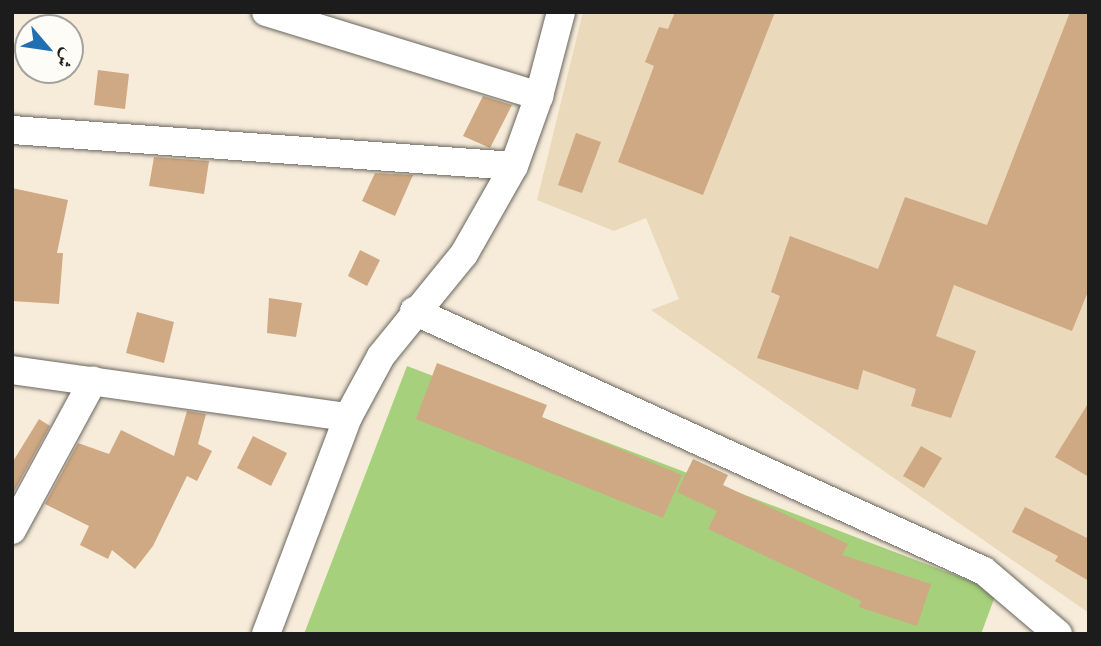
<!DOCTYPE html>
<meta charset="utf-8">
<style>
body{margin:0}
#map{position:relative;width:1101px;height:646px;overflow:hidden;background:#f7ecda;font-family:"Libre Bodoni",Amiri,serif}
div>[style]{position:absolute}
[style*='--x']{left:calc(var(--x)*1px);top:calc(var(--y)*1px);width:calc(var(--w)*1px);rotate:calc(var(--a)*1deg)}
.built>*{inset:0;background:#ead9ba}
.green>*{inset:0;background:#a6d07c}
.building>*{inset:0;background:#cfa983}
.roads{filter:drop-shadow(0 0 2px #69655e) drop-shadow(0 0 2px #69655e)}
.minor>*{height:28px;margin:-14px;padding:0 14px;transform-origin:14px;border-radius:14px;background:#fff}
span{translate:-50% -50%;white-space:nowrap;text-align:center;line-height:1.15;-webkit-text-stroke:5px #fdfcf7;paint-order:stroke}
.frame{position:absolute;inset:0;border:14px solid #1c1c1c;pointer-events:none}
.north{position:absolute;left:14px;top:14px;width:70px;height:70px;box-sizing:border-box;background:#fdfcf7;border:2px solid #a3a29f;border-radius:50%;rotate:119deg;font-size:19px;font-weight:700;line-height:28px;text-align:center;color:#1c1c1c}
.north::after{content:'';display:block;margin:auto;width:24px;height:32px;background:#1f6fb2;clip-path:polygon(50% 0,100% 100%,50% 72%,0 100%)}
</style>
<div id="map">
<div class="built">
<div style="clip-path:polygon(583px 12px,1089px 12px,1089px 613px,651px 310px,679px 299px,646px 218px,614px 231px,537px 200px)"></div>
</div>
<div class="green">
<div style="clip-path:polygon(407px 366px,997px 591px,981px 634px,304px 634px)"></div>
</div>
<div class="building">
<div style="clip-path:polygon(675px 12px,775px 12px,703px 195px,618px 162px,654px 66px,645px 62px,659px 27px,668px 29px)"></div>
<div style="clip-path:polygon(1070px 12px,1089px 12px,1089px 289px,1072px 331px,954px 285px,936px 336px,976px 351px,951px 418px,911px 406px,916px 389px,863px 370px,858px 390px,757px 358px,780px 296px,771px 292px,790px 236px,878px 269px,905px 197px,987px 225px)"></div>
<div style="clip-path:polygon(98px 70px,129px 74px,125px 109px,94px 105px)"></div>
<div style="clip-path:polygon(483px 96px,512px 105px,490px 148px,463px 136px)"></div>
<div style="clip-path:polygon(576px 133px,601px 142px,582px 193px,558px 185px)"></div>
<div style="clip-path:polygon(154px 157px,209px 161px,204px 194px,149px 186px)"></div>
<div style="clip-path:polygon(375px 173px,413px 175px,395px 216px,362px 201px)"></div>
<div style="clip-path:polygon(12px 188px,68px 200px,57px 253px,63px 253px,59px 304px,12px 301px)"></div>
<div style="clip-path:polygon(360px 250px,380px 260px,367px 286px,348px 276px)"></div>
<div style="clip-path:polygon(269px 298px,302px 303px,296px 337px,267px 333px)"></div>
<div style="clip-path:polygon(137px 312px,174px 322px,164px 363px,126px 353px)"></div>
<div style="clip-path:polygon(437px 363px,547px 405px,542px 417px,682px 475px,663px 518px,416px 419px)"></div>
<div style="clip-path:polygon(1089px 402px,1089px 477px,1055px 457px)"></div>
<div style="clip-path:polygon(187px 411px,206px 414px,198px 444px,212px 451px,197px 481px,187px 476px,153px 546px,135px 569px,112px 550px,108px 559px,80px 545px,89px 526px,45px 504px,78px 443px,109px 454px,121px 430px,174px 456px)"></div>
<div style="clip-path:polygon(39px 419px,50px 426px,12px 495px,12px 463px)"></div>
<div style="clip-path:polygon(253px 436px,287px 453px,271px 486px,237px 468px)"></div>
<div style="clip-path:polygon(921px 446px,942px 458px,924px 488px,903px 476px)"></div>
<div style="clip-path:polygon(693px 459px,728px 475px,723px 485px,848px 544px,842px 555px,931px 584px,917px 626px,859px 607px,861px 601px,708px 529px,717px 511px,677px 492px)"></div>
<div style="clip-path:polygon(1025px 507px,1089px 539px,1089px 581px,1055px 561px,1058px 556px,1012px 532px)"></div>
</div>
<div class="roads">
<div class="minor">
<div style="--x:266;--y:12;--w:286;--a:17.1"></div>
<div style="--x:12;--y:130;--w:503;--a:4.1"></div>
<div style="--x:414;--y:311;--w:626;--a:24.52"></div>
<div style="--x:984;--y:571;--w:97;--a:40.4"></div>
<div style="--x:12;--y:370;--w:339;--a:8"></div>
<div style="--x:12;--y:530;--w:170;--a:-61.5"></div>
<div style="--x:266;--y:634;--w:232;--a:-69.3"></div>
<div style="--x:348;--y:417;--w:69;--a:-61.6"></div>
<div style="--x:381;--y:356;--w:132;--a:-50.9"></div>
<div style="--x:464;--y:254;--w:101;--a:-60.4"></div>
<div style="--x:514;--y:166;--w:74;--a:-70.3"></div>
<div style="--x:539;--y:96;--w:87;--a:-75.3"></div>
</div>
</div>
<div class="frame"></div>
<div class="north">ش</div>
</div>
